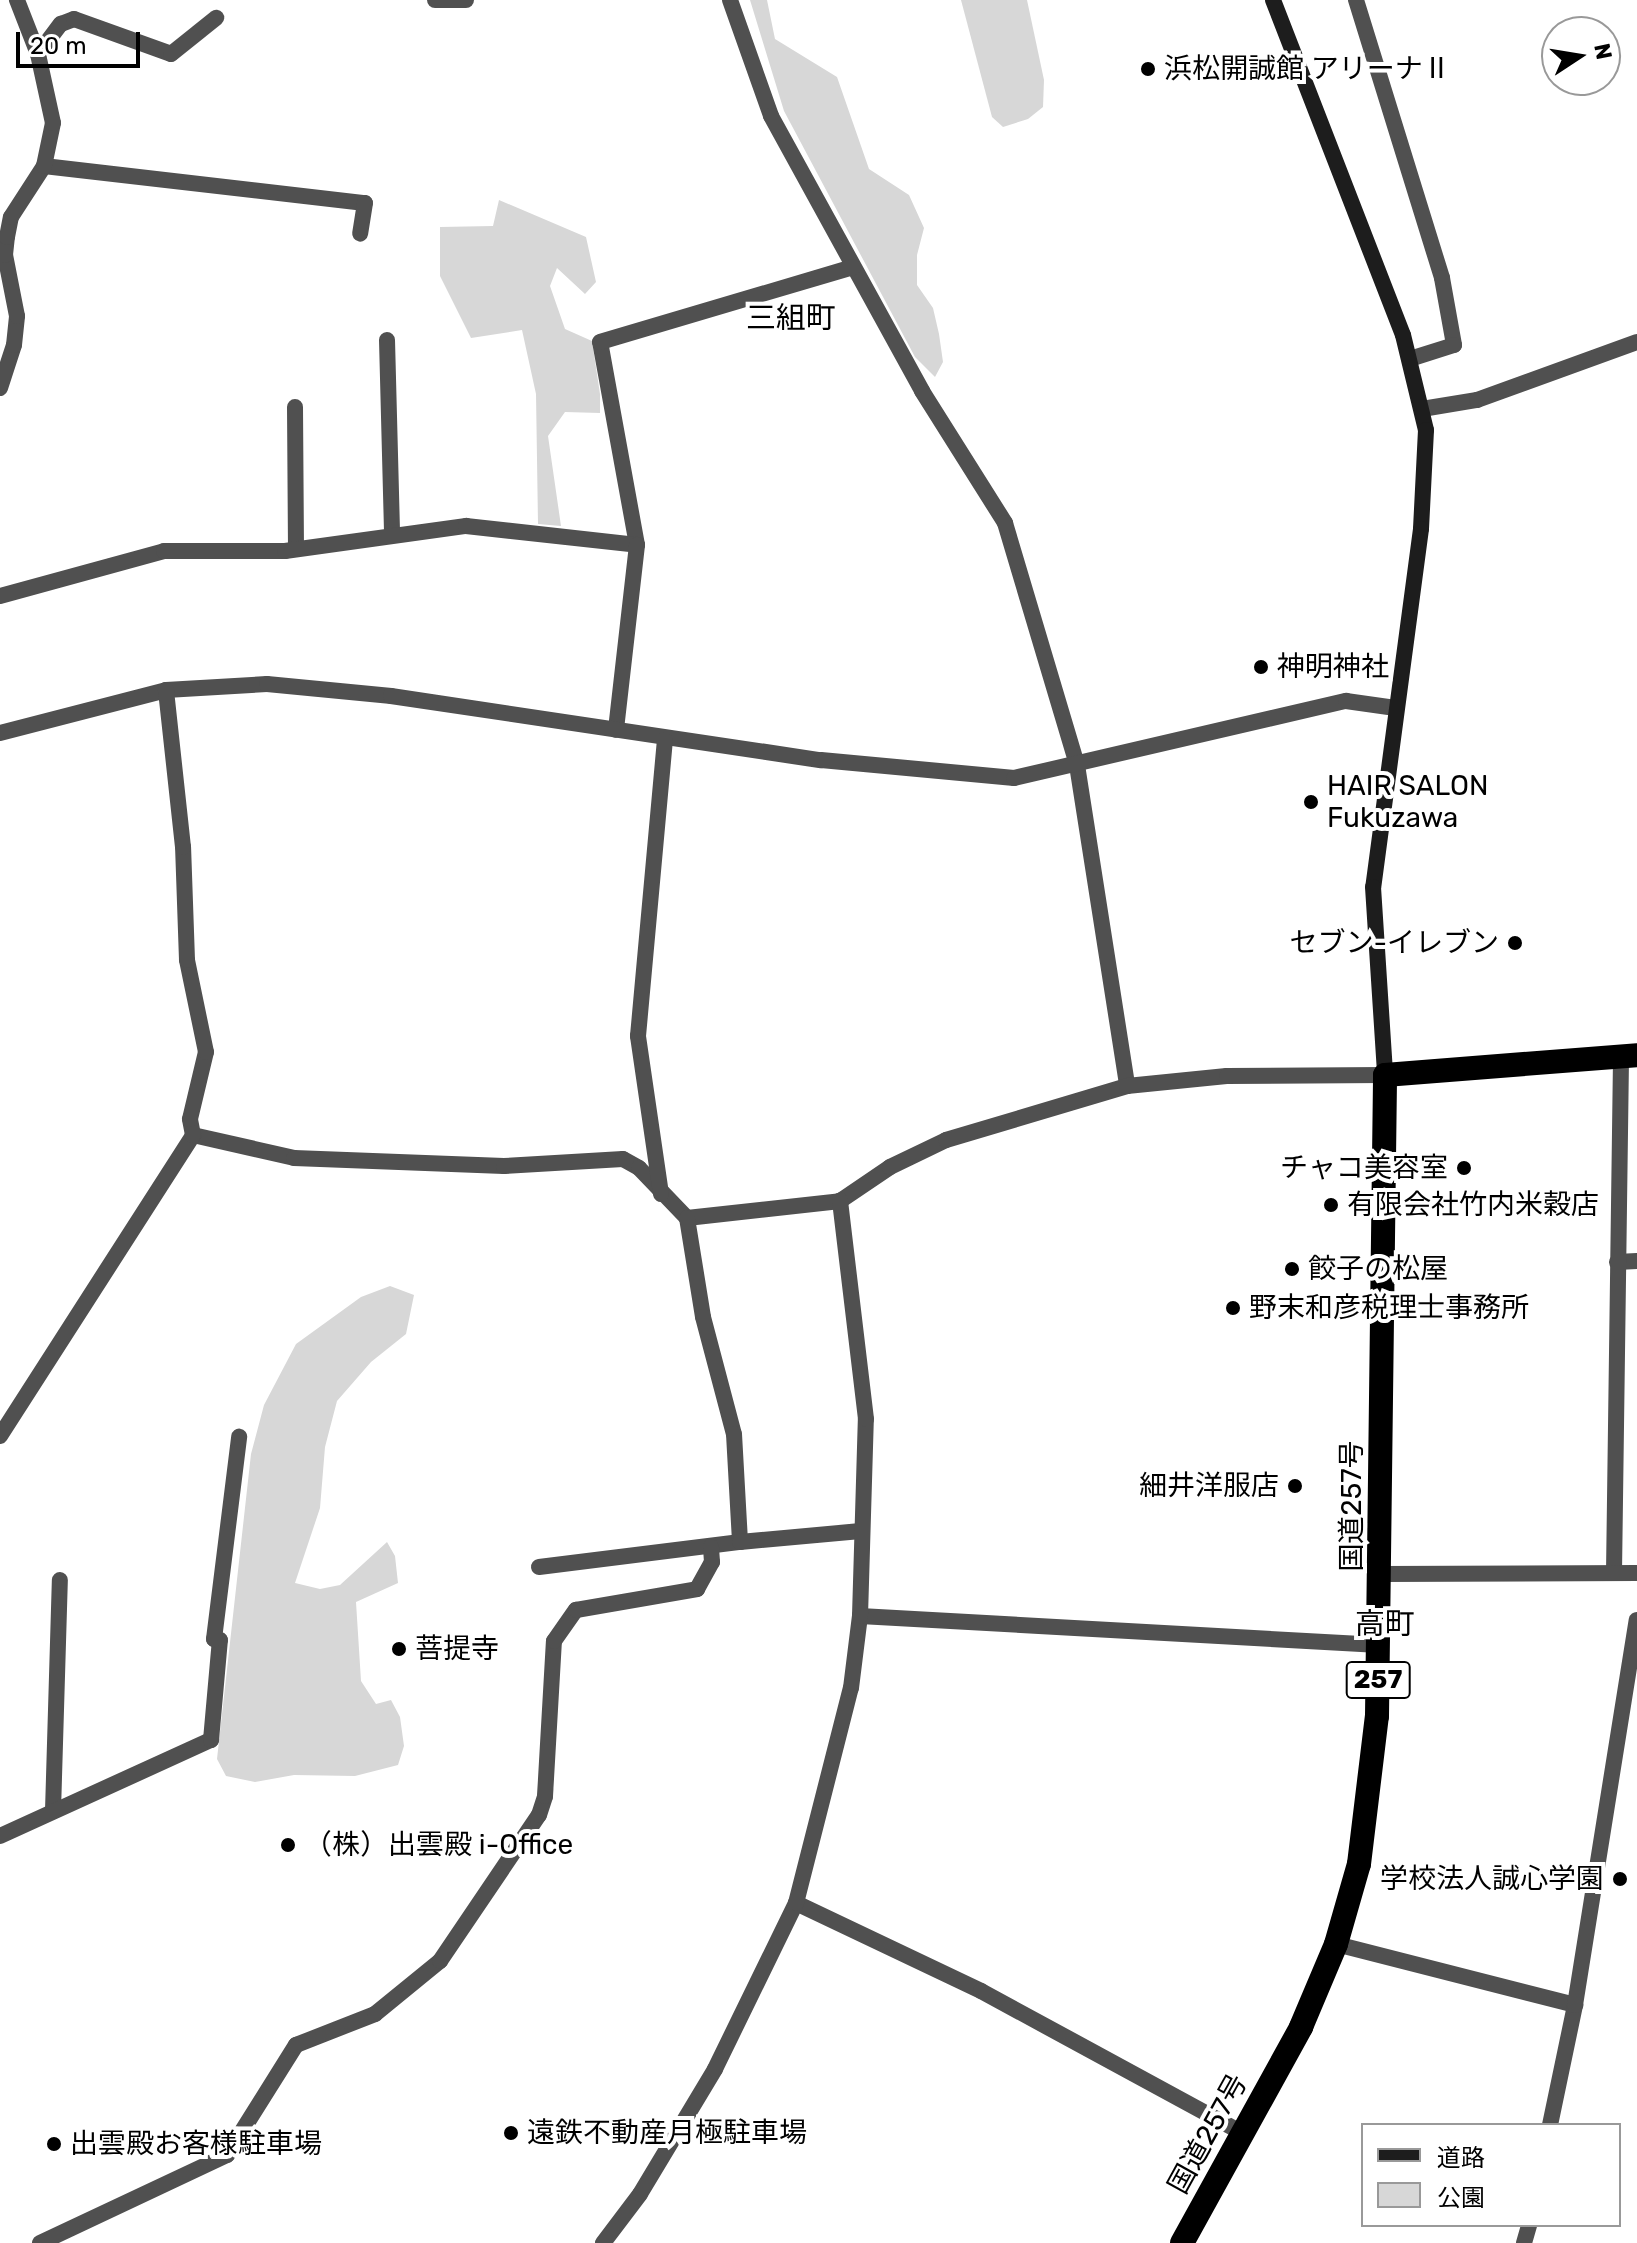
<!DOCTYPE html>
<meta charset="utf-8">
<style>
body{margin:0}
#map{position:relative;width:1637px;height:2243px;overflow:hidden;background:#fff;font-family:Rubik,"Noto Sans JP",sans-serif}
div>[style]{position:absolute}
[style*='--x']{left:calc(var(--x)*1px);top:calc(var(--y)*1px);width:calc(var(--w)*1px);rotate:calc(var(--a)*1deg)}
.green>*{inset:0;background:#d7d7d7}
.lane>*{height:16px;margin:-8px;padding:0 8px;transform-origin:8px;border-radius:8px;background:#505050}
.street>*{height:16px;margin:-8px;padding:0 8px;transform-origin:8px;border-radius:8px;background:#505050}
.secondary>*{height:16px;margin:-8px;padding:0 8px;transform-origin:8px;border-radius:8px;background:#1d1d1d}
.highway>*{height:24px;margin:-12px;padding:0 12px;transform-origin:12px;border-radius:12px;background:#000}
.dots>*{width:22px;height:22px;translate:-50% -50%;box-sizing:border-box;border:4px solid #fff;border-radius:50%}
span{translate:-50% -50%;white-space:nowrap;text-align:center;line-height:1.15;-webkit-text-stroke:8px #fff;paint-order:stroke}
.shield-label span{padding:2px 6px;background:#fff;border:2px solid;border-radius:6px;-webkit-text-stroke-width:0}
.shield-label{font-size:26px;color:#000;font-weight:700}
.poi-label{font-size:28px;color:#000}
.left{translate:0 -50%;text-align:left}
.right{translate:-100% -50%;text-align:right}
.street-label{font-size:28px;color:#000}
.neighbourhood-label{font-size:30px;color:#000}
.legend{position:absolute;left:1361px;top:2123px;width:260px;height:104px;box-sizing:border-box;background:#fff;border:2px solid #999;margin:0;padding:10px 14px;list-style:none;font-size:24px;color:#000}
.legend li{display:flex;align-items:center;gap:16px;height:40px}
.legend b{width:40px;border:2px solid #999}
.north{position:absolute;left:1541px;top:16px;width:80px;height:80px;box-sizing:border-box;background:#fff;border:2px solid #999;border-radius:50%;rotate:78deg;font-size:22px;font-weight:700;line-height:32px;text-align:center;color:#000}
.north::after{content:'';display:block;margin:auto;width:28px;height:36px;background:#000;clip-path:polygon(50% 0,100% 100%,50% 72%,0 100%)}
.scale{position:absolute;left:16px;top:32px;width:124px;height:36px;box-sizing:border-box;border:4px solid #000;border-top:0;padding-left:10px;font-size:24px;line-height:28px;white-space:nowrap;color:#000;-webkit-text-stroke:6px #fff;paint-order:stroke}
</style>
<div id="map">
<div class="green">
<div style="clip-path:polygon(750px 0,767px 0,775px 39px,837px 77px,869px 169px,909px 195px,924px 228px,917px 255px,917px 285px,933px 308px,939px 334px,943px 362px,935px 377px,915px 357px,784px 111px)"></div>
<div style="clip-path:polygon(961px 0,1027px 0,1044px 80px,1043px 107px,1028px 119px,1003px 127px,992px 117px)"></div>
<div style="clip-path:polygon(499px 200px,586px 237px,596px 282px,585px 294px,557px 268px,550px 286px,565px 329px,592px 341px,600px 394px,600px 413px,565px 412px,548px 436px,561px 526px,538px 524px,536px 394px,522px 330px,471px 338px,440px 276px,440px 227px,493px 226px)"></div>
<div style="clip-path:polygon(390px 1286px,414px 1295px,406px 1334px,371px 1362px,337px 1401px,325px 1447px,320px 1508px,295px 1583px,320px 1589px,340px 1585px,387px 1542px,395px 1556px,398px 1583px,356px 1602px,361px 1681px,376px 1704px,391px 1700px,400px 1717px,404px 1746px,398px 1765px,355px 1776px,294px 1775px,255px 1782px,226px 1776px,217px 1759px,251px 1454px,264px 1405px,296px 1344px,361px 1297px)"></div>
</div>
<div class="lane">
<div style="--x:1356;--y:0;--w:291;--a:72.8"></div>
<div style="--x:1442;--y:278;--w:68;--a:79.8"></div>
<div style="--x:1454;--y:345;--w:46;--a:162.3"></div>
<div style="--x:539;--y:1567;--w:203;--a:-7.1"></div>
</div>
<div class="street">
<div style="--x:435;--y:0;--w:31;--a:0"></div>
<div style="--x:730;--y:0;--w:123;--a:70.5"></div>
<div style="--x:771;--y:116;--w:314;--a:61.2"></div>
<div style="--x:922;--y:391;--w:156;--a:57.8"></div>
<div style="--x:1005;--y:523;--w:252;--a:73.4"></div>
<div style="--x:1077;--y:765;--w:325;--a:81.1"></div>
<div style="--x:38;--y:54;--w:38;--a:-53"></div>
<div style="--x:61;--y:24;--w:14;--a:-21"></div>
<div style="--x:74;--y:19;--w:103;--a:19.8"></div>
<div style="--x:171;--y:54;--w:58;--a:-38.7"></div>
<div style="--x:44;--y:166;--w:323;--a:6.6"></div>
<div style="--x:365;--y:203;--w:31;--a:99"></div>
<div style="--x:387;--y:340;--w:194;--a:88.5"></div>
<div style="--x:0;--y:388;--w:45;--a:-72"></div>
<div style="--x:14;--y:345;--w:29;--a:-84"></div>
<div style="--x:17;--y:316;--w:62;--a:-101.1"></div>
<div style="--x:5;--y:255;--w:18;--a:-84"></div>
<div style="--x:7;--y:237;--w:20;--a:-79"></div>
<div style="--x:11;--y:217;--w:61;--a:-57.1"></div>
<div style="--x:44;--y:166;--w:44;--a:-78.2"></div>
<div style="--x:53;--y:123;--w:71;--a:-102.3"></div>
<div style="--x:38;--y:54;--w:58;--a:-111.3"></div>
<div style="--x:295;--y:407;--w:142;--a:89.6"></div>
<div style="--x:1422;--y:409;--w:56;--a:-9.3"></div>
<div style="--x:1477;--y:400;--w:170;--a:-19.9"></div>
<div style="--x:637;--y:545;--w:206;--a:-100.3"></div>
<div style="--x:600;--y:342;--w:264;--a:-16.5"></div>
<div style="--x:0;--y:596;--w:170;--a:-15.3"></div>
<div style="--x:164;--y:551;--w:121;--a:0"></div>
<div style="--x:285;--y:551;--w:183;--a:-7.9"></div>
<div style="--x:466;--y:526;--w:172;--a:6.3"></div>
<div style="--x:637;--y:545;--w:186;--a:96.5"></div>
<div style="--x:0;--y:733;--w:171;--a:-14.5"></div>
<div style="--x:166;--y:690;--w:101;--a:-3.4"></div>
<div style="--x:267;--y:684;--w:125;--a:5.5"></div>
<div style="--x:391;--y:696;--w:435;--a:8.5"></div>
<div style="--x:821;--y:760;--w:194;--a:5.3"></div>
<div style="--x:1014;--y:778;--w:341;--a:-13.1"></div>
<div style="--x:1346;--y:701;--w:50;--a:8"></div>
<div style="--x:193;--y:1135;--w:104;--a:12.8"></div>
<div style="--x:294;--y:1158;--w:210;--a:2.2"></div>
<div style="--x:504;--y:1166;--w:119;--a:-3.4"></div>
<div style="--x:623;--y:1159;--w:18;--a:29"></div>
<div style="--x:639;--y:1168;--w:69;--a:46.2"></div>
<div style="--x:687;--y:1218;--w:154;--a:-6.3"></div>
<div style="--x:840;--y:1201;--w:60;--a:-34.2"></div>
<div style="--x:890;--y:1167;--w:62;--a:-25.7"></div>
<div style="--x:946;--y:1140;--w:189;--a:-16.6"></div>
<div style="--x:1127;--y:1086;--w:100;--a:-5.7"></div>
<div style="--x:1227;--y:1076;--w:158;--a:-0.4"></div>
<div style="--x:661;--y:1194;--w:160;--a:-98.3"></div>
<div style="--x:638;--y:1036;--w:297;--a:-84.8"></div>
<div style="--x:687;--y:1218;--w:100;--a:80.8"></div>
<div style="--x:703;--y:1317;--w:121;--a:75.2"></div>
<div style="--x:734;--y:1434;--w:108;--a:86.8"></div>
<div style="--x:740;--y:1542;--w:121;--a:-5.2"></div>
<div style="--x:1617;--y:1262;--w:20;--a:-3"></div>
<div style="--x:0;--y:1436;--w:358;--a:-57.3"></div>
<div style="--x:193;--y:1135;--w:16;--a:-101"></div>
<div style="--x:190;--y:1119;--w:69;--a:-76.6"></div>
<div style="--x:206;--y:1052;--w:94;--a:-101.7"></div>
<div style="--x:187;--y:960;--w:113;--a:-92"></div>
<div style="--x:183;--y:847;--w:158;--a:-96.2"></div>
<div style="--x:1614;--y:1573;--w:517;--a:-89.22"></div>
<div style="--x:1382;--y:1574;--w:255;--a:-0.2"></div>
<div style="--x:860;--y:1616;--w:520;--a:3.2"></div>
<div style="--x:53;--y:1811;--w:231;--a:-88.3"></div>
<div style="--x:0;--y:1836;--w:232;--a:-24.5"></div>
<div style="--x:211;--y:1740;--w:100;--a:-84.9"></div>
<div style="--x:220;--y:1640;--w:6;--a:-171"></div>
<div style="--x:214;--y:1639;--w:204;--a:-82.9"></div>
<div style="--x:796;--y:1903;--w:205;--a:25.4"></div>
<div style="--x:981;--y:1991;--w:298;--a:28.5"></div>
<div style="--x:1336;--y:1944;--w:247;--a:14.3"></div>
<div style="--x:1550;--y:2125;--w:123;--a:-78.2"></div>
<div style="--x:1575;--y:2005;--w:390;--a:-80.9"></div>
<div style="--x:40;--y:2243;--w:207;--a:-25.2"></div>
<div style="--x:227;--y:2155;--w:130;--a:-57.9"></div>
<div style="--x:296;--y:2045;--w:85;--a:-21.4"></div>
<div style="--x:375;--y:2014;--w:84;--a:-39.2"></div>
<div style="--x:440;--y:1961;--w:176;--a:-55.9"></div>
<div style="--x:539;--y:1815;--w:20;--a:-72"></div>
<div style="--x:545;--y:1796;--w:155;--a:-86.7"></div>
<div style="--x:554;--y:1641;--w:38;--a:-55"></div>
<div style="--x:576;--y:1610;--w:123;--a:-9.8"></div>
<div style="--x:697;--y:1589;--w:31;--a:-61"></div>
<div style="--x:712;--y:1562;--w:15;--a:-94"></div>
<div style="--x:603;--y:2243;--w:61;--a:-52.9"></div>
<div style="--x:640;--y:2194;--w:146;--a:-59"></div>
<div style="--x:715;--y:2069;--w:185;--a:-64"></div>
<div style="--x:796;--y:1903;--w:222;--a:-75.7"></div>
<div style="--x:851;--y:1688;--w:73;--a:-82.9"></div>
<div style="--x:860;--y:1616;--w:197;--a:-88.3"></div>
<div style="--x:866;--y:1419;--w:220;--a:-96.8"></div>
<div style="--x:1524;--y:2243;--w:19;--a:-74"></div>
</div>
<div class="secondary">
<div style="--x:1273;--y:0;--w:359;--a:68.8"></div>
<div style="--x:1403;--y:335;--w:98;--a:76.4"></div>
<div style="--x:1426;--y:430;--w:99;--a:92.9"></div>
<div style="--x:1421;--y:529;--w:361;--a:97.6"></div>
<div style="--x:1373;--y:887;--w:188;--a:86.3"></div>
</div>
<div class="highway">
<div style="--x:1182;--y:2243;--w:247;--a:-61.1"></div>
<div style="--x:1301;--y:2027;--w:90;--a:-67.1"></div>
<div style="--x:1336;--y:1944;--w:83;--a:-74"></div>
<div style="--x:1359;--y:1864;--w:149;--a:-83.1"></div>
<div style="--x:1377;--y:1716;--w:641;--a:-89.28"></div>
<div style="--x:1385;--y:1075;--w:253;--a:-4.5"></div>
</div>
<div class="dots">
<div style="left:1148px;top:69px;background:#000"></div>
<div style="left:1261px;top:667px;background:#000"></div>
<div style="left:1311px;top:802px;background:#000"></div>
<div style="left:1515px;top:943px;background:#000"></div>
<div style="left:1464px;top:1168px;background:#000"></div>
<div style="left:1331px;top:1205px;background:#000"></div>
<div style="left:1292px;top:1269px;background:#000"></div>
<div style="left:1233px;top:1308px;background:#000"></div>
<div style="left:1295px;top:1486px;background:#000"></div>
<div style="left:399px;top:1649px;background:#000"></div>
<div style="left:288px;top:1845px;background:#000"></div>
<div style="left:1620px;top:1879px;background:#000"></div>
<div style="left:511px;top:2133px;background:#000"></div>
<div style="left:54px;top:2144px;background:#000"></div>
</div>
<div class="shield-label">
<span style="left:1378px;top:1680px">257</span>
</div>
<div class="poi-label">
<span class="left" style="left:1164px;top:69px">浜松開誠館 アリーナⅡ</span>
<span class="left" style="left:1277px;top:667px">神明神社</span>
<span class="left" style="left:1327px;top:802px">HAIR SALON<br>Fukuzawa</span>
<span class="right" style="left:1499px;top:943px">セブン-イレブン</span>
<span class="right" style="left:1448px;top:1168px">チャコ美容室</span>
<span class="left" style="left:1347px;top:1205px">有限会社竹内米穀店</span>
<span class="left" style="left:1308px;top:1269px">餃子の松屋</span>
<span class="left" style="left:1249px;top:1308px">野末和彦税理士事務所</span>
<span class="right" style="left:1279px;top:1486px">細井洋服店</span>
<span class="left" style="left:415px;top:1649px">菩提寺</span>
<span class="left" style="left:304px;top:1845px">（株）出雲殿 i-Office</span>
<span class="right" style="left:1604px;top:1879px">学校法人誠心学園</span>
<span class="left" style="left:527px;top:2133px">遠鉄不動産月極駐車場</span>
<span class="left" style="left:70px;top:2144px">出雲殿お客様駐車場</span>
</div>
<div class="street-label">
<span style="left:1352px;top:1506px;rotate:-90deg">国道257号</span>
<span style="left:1208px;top:2134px;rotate:-61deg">国道257号</span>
</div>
<div class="neighbourhood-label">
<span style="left:791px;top:318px">三組町</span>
<span style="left:1385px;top:1624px">高町</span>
</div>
<ul class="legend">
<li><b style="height:10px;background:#1d1d1d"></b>道路</li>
<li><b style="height:22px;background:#d7d7d7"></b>公園</li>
</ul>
<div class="north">N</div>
<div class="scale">20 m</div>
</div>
